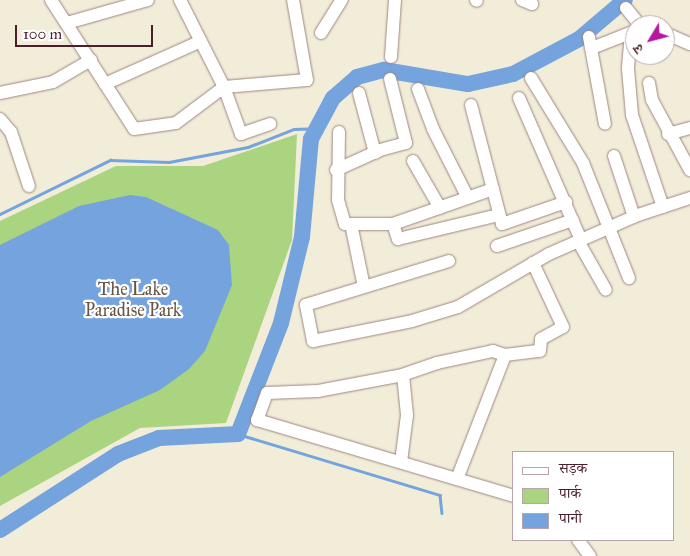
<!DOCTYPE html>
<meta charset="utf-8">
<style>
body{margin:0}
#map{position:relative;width:690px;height:556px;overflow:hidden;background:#f2edd8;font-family:"IM FELL Great Primer","Noto Serif Devanagari",serif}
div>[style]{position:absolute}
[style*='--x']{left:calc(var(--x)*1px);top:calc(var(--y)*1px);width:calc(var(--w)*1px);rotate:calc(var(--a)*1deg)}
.green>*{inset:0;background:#abd480}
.water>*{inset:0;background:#74a3dd}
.stream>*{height:2.5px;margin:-1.25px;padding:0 1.25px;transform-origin:1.25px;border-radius:1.25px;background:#74a3dd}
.river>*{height:16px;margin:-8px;padding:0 8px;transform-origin:8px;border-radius:8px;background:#74a3dd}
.roads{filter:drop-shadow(0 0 1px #9e8682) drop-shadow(0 0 1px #9e8682)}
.minor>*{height:12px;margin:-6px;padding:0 6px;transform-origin:6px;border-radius:6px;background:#fff}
span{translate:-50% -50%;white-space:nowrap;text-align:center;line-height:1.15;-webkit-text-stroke:4.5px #fff;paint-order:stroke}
.park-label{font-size:18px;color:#675544}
.legend{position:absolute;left:512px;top:451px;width:162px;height:90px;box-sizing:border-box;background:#fff;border:1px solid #b7a5aa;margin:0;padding:6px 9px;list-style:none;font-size:15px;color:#4a1f2b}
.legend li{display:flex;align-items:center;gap:10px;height:25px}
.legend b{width:25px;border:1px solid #b7a5aa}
.north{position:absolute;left:625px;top:15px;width:50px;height:50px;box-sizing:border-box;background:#fff;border:1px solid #b7a5aa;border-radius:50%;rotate:233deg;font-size:14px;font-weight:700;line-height:20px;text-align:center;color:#4a1f2b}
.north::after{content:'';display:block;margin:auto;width:18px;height:22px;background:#b5179e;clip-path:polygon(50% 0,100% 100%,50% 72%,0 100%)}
.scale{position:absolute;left:15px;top:25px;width:138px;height:22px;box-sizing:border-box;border:2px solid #4a1f2b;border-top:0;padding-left:6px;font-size:15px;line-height:18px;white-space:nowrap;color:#4a1f2b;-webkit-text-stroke:4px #fff;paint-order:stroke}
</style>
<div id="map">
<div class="green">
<div style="clip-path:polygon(297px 134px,292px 240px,226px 423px,140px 428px,0 506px,0 221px,116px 166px,203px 166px)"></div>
</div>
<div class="water">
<div style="clip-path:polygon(130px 195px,146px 197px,218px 230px,229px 245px,232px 285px,205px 351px,189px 369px,160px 390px,91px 421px,0 477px,0 245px,79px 206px)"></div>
</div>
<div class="stream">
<div style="--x:0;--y:214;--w:123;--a:-26.1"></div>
<div style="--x:110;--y:160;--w:59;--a:1.9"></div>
<div style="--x:169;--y:162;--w:80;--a:-10.8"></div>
<div style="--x:248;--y:147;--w:49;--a:-21.4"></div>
<div style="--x:294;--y:129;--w:23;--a:-2"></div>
<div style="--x:238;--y:434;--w:211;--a:16.8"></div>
<div style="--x:440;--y:495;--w:18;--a:84"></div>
</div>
<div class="river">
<div style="--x:0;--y:530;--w:140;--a:-32.8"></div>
<div style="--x:118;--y:454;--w:44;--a:-21.3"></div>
<div style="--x:159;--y:438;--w:79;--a:-2.9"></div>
<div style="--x:238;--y:434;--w:119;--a:-68.8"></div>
<div style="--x:281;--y:323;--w:89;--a:-76.3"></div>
<div style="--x:302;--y:237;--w:98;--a:-84.8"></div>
<div style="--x:311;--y:139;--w:47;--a:-61.8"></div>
<div style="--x:333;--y:98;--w:32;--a:-41"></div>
<div style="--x:357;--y:77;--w:28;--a:-15"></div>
<div style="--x:384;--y:70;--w:85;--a:9.5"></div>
<div style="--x:468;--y:84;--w:46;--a:-12.5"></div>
<div style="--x:513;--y:74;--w:75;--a:-27.9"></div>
<div style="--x:579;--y:39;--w:60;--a:-40.3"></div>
</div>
<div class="roads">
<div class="minor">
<div style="--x:51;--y:0;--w:153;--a:57.2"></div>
<div style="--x:134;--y:129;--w:42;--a:-8.1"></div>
<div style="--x:176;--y:123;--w:60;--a:-36.9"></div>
<div style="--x:224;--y:87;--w:83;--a:-4.8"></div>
<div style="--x:307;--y:80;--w:81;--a:-99.9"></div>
<div style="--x:180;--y:0;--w:97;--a:63.2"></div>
<div style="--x:224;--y:87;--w:50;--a:70.1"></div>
<div style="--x:241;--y:134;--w:31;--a:-19"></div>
<div style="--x:476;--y:0;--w:1;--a:45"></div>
<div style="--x:522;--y:0;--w:11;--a:22"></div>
<div style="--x:626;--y:8;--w:22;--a:51"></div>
<div style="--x:67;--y:23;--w:84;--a:-15.9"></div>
<div style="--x:321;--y:33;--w:39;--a:-58"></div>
<div style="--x:631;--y:33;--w:36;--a:95"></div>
<div style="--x:628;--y:69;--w:46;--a:85"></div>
<div style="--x:632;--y:115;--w:97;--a:71.4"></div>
<div style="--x:665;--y:33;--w:27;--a:24"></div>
<div style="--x:589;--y:37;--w:88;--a:79.6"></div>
<div style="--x:592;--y:48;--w:46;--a:-21.6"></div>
<div style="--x:391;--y:57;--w:57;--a:-86"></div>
<div style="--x:531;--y:78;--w:100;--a:58.5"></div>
<div style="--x:583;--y:163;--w:124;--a:68.2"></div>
<div style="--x:649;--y:83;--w:17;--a:80"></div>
<div style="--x:652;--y:100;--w:80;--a:61.5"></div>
<div style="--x:105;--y:84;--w:105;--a:-24.1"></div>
<div style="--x:418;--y:89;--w:43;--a:69.4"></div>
<div style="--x:433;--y:129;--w:77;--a:63.1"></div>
<div style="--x:0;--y:93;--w:54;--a:-11.7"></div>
<div style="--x:53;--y:82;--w:44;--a:-30.1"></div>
<div style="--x:359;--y:93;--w:62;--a:75.1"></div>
<div style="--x:519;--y:98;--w:155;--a:66.4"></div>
<div style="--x:471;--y:105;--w:123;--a:75.4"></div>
<div style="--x:502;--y:224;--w:68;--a:-19"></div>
<div style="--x:0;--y:119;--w:17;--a:50"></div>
<div style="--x:11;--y:132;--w:57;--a:71.6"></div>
<div style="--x:339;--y:132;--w:68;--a:90.8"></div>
<div style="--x:338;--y:200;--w:25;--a:74"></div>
<div style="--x:345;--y:224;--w:48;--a:0"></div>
<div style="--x:393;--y:224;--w:106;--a:-19.3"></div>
<div style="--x:668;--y:134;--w:23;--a:-15"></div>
<div style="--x:614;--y:156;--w:64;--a:71.8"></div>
<div style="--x:413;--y:161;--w:54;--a:60.1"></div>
<div style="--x:336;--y:170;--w:48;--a:-24.4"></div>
<div style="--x:380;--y:150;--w:27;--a:-15"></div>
<div style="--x:406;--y:143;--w:66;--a:-104"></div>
<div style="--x:351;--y:224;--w:64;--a:78.3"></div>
<div style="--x:393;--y:224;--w:16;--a:72"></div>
<div style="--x:398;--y:239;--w:104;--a:-13.4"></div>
<div style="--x:578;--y:241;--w:56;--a:60.3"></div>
<div style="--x:497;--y:246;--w:80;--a:-18.9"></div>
<div style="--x:449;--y:261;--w:150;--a:162.9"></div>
<div style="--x:306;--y:305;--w:37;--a:79"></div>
<div style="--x:313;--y:341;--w:101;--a:-11.4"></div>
<div style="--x:412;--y:321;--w:48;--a:-16.9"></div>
<div style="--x:458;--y:307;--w:105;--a:-30.2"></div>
<div style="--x:549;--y:254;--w:97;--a:-23.7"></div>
<div style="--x:638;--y:215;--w:55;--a:-18.1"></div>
<div style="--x:505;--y:355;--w:13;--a:-162"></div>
<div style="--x:493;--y:351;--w:57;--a:167.9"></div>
<div style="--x:437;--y:363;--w:36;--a:161"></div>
<div style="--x:403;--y:375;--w:86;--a:169.3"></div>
<div style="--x:318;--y:391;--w:51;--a:177.8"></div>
<div style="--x:267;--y:393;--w:29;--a:110"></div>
<div style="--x:257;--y:420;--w:268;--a:16.5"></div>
<div style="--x:401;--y:462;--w:47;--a:-82.7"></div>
<div style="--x:407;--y:415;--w:40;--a:-95.7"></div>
<div style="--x:457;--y:479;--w:133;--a:-68.8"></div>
<div style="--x:505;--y:355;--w:35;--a:-7"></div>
<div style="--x:540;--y:351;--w:12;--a:-85"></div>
<div style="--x:541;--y:339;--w:25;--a:-29"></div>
<div style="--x:563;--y:327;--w:71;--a:-115.1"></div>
<div style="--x:578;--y:540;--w:20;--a:53"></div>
</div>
</div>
<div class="park-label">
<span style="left:133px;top:300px">The Lake<br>Paradise Park</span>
</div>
<ul class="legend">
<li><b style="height:6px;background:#fff"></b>सड़क</li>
<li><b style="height:14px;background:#abd480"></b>पार्क</li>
<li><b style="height:14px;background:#74a3dd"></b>पानी</li>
</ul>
<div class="north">उ</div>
<div class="scale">100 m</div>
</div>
